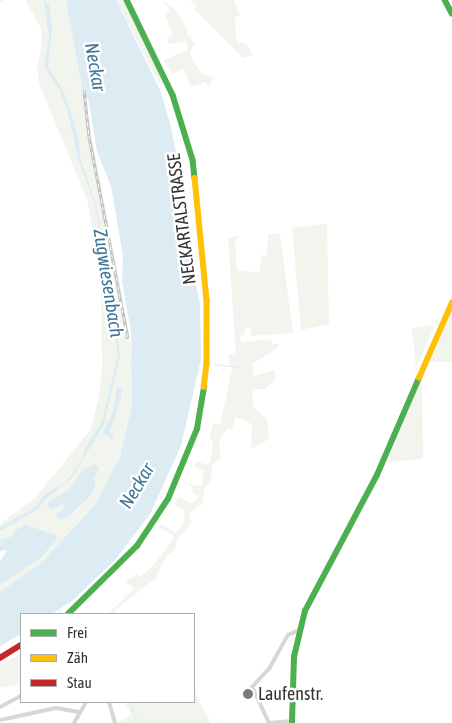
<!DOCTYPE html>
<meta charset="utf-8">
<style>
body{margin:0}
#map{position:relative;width:452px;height:723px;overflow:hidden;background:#fff;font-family:"Asap Condensed",sans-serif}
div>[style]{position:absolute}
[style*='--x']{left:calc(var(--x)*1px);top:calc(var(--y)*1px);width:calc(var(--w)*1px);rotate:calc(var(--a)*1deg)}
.green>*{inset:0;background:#f1f5ed}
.water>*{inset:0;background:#ddebf3}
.stream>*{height:1px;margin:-0.5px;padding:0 0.5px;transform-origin:0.5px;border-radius:0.5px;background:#ddebf3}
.street>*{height:4px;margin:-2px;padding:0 2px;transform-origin:2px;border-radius:2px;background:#d7d7d7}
.fast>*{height:5.5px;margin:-2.75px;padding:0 2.75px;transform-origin:2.75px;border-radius:2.75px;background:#4caf50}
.slow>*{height:5.5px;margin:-2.75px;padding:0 2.75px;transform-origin:2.75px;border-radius:2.75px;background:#ffc107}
.jam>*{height:5.5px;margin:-2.75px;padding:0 2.75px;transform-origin:2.75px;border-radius:2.75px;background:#c62828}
.rail>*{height:3px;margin-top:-1.5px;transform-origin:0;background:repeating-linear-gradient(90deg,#fff 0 4px,#bebebe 0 8px);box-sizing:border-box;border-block:1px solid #bebebe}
.dots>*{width:14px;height:14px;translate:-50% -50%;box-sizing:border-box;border:2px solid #fff;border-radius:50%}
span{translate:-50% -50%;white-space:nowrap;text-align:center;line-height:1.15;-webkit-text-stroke:5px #fff;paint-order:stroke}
.street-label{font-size:18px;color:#333}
.poi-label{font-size:18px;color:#333}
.left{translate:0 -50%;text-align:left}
.water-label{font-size:19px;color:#3f7597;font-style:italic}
.legend{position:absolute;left:20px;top:613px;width:175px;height:90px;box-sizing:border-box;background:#fff;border:1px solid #adadad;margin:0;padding:6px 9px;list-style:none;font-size:15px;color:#333}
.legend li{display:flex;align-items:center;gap:10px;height:25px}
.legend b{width:25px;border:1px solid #adadad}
</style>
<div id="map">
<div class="green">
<div style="clip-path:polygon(evenodd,25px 0,66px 0,129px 333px,134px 385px,130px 420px,120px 457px,95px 505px,42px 562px,0 592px,0 585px,36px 559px,36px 529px,25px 525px,13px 536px,0 540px,0 524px,36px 497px,90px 430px,99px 397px,102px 366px,101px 277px,91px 220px,87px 200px,39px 83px,37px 68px,42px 44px,41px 28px,25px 0,99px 467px,94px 479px,96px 486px,88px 499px,74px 513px,56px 514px,64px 507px,63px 504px,49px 501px,69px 490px,83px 469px,99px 467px)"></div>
<div style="clip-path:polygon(116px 0,124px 0,164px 83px,159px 84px)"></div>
<div style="clip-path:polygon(163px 0,175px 9px,188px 31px,186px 32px,195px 44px,190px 52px,192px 60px,202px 74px,213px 78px,208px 88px,206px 82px,191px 87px,184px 69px,173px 73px,167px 66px,164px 60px,187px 50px,187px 41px,169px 44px,167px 39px,173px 35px,165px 14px,170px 11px)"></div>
<div style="clip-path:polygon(190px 0,234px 0,240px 16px,235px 17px,236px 37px,239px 43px,246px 43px,253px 55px,243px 58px,194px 9px,197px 6px)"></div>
<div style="clip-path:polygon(327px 224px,329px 324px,301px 330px,292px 228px)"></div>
<div style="clip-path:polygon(268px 234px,280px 234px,293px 333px,251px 336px,251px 328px,245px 328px,244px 335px,240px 335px,241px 342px,271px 339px,272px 344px,279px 344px,277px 349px,252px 364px,254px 376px,275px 370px,275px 381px,265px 389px,252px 389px,253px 407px,267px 419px,269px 439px,251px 449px,252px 424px,235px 417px,232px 430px,227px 429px,219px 441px,221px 458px,212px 465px,211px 481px,204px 489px,203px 503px,189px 514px,192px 523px,178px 538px,175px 550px,166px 556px,156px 578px,114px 611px,119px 614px,108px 614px,134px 589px,126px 582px,130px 577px,132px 579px,136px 574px,140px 577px,153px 566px,175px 537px,160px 527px,161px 524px,176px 533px,184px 522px,185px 510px,174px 505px,178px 497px,192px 503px,199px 497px,192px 492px,193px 487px,184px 483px,201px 486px,204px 471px,194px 467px,196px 461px,208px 465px,211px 458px,213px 440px,209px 439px,213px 423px,220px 425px,232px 369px,228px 355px,236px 355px,228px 238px,239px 236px,235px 242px,237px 271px,260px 272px,261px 255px,267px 256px)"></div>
<div style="clip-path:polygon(452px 310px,452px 362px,430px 362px)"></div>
<div style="clip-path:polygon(435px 325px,416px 368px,412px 328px)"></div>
<div style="clip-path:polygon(422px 382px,423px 459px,387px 462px,420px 383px)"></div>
<div style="clip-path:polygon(21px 654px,21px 684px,0 688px,0 664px)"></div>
<div style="clip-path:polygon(194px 692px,211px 723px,118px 723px,131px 714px,125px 702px,194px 702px)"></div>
</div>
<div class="water">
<div style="clip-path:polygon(44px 0,49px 4px,52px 27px,48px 66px,62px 89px,71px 112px,79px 141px,80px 158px,97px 207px,120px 355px,104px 425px,71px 479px,46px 498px,38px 509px,0 531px,0 527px,36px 507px,45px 494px,66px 482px,81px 461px,85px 448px,102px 421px,118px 355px,96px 208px,78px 158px,68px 113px,60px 90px,44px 66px,49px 38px)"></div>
<div style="clip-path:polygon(66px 0,116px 0,161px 92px,171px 127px,188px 216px,192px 267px,200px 304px,201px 359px,181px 446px,150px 514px,115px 560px,73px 600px,52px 614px,21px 614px,21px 634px,0 646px,0 592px,42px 562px,95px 505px,120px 457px,132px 406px,131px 332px,122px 281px,123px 256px,111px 186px,97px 151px,88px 98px,84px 98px)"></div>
<div style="clip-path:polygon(117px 388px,122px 390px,121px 398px,110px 432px,114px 436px,113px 440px,102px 433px,112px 416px)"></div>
<div style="clip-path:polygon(95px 464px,99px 468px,94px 479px,96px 486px,88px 499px,67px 518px,58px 519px,56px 514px,64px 508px,63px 504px,52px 509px,48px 506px,49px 501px,69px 490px,83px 469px)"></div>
<div style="clip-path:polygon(25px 525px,56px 535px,56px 541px,40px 558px,0 585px,0 562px,7px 550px,0 551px,0 540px,13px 536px,14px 531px)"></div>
</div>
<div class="stream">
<div style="--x:0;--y:1;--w:2;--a:-27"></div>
<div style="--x:214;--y:364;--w:24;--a:7"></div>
<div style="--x:58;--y:610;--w:4;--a:56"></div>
<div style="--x:129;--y:702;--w:23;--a:67"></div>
</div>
<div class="street">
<div style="--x:109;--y:702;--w:22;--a:74"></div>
<div style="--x:0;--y:707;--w:24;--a:-28"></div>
<div style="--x:0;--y:720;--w:57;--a:-12.1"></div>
<div style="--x:56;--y:708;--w:23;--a:10"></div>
<div style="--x:74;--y:723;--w:24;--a:-60"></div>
<div style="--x:269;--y:723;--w:40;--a:-115"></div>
<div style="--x:252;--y:687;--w:25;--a:-47"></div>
<div style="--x:269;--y:669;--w:39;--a:-61"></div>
<div style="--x:288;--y:635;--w:12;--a:-24"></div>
<div style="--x:269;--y:723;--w:23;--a:-5"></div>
</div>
<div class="fast">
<div style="--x:127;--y:0;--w:106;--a:64.2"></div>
<div style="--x:173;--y:95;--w:68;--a:72.9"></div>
<div style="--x:193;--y:160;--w:18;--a:84"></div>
<div style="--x:445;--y:0;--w:15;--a:62"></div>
<div style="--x:68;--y:614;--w:97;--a:-44.6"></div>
<div style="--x:137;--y:546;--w:56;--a:-56.6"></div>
<div style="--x:168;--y:499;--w:76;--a:-67.5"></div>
<div style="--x:197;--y:429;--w:43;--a:-80.5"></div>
<div style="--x:292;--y:723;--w:66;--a:-88.3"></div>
<div style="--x:294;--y:657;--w:47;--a:-76.6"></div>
<div style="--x:305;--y:611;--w:154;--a:-62.1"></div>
<div style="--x:377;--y:475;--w:106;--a:-66.6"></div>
</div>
<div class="slow">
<div style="--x:195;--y:178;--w:123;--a:84.4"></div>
<div style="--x:207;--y:300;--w:64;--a:90"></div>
<div style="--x:207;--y:364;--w:23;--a:97"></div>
<div style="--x:419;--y:378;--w:82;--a:-66.3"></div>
</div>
<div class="jam">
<div style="--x:0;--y:658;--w:25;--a:-32"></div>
</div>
<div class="rail">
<div style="--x:84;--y:90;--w:46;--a:83.8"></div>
<div style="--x:89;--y:136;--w:206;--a:79.1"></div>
</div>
<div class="dots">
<div style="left:248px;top:694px;background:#7a7a7a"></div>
</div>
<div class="street-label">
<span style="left:182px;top:219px;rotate:-97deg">NECKARTALSTRASSE</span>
</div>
<div class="poi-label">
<span class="left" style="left:258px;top:694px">Laufenstr.</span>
</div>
<div class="water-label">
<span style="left:95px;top:67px;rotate:80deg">Neckar</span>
<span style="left:108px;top:283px;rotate:81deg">Zugwiesenbach</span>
<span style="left:137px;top:486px;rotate:-59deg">Neckar</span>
</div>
<ul class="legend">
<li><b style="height:6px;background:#4caf50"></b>Frei</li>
<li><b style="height:6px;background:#ffc107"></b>Zäh</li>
<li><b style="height:6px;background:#c62828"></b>Stau</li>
</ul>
</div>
